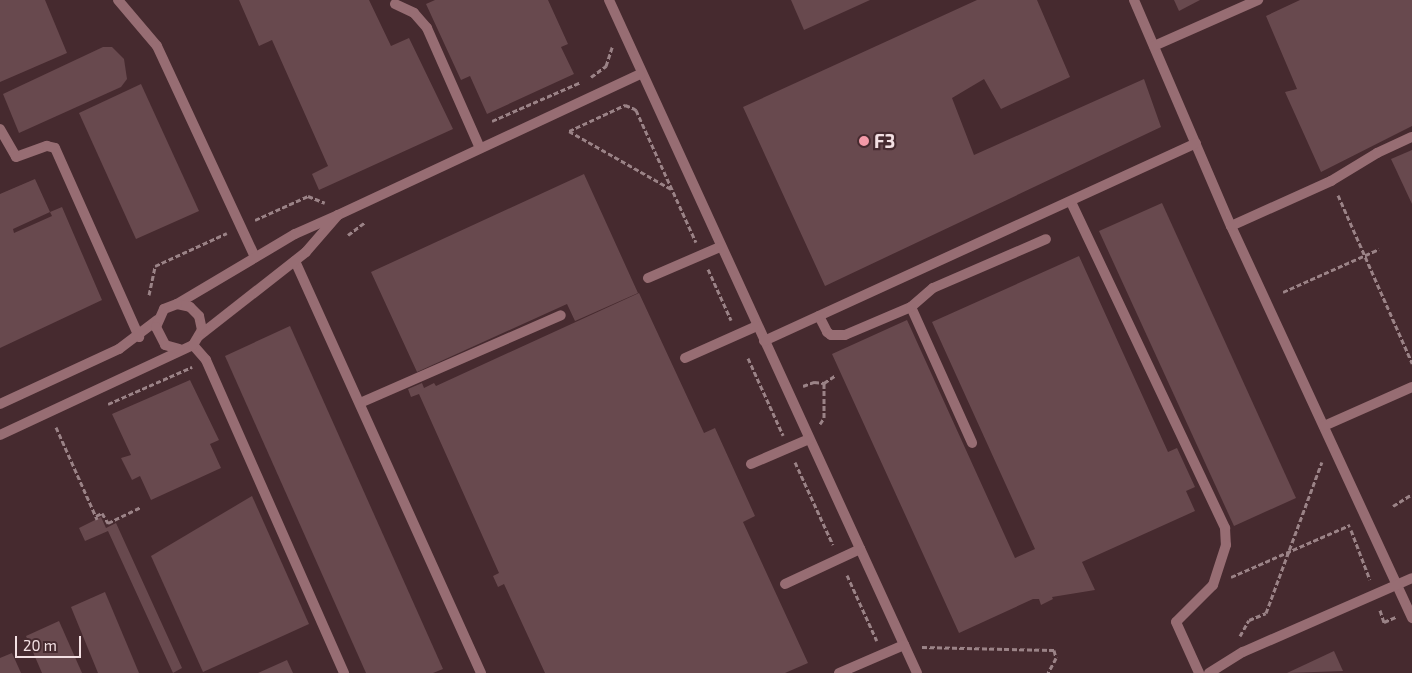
<!DOCTYPE html>
<style>
body{margin:0}
#map{position:relative;width:1412px;height:673px;overflow:hidden;background:#462a2f;font-family:"Exo 2",sans-serif}
div>[style]{position:absolute}
[style*='--x']{left:calc(var(--x)*1px);top:calc(var(--y)*1px);width:calc(var(--w)*1px);rotate:calc(var(--a)*1deg)}
.building>*{inset:0;background:#68494e}
.path>*{height:3px;margin-top:-1.5px;transform-origin:0;background:repeating-linear-gradient(90deg,#9b8387 0 5px,transparent 0 7.5px)}
.lane>*{height:10px;margin:-5px;padding:0 5px;transform-origin:5px;border-radius:5px;background:#976d73}
.dots>*{width:14px;height:14px;translate:-50% -50%;box-sizing:border-box;border:2px solid #462a2f;border-radius:50%}
span{translate:-50% -50%;white-space:nowrap;text-align:center;line-height:1.15;-webkit-text-stroke:4.5px #462a2f;paint-order:stroke}
.poi-label{font-size:19px;color:#f3e0e3;font-weight:700}
.left{translate:0 -50%;text-align:left}
.scale{position:absolute;left:15px;top:636px;width:66px;height:22px;box-sizing:border-box;border:2px solid #f3e0e3;border-top:0;padding-left:6px;font-size:15px;line-height:18px;white-space:nowrap;color:#f3e0e3;-webkit-text-stroke:4px #462a2f;paint-order:stroke}
</style>
<div id="map">
<div class="building">
<div style="clip-path:polygon(0 0,45px 0,67px 53px,0 82px)"></div>
<div style="clip-path:polygon(239px 0,369px 0,391px 46px,409px 38px,453px 129px,319px 190px,312px 174px,328px 166px,272px 40px,259px 46px)"></div>
<div style="clip-path:polygon(435px 0,548px 0,568px 44px,561px 47px,574px 74px,487px 114px,470px 76px,461px 80px,426px 4px)"></div>
<div style="clip-path:polygon(791px 0,870px 0,804px 30px)"></div>
<div style="clip-path:polygon(977px 0,1037px 0,1070px 77px,1001px 109px,984px 79px,952px 98px,974px 155px,1144px 79px,1161px 127px,825px 286px,743px 107px)"></div>
<div style="clip-path:polygon(1174px 0,1200px 0,1179px 11px)"></div>
<div style="clip-path:polygon(1300px 0,1412px 0,1412px 126px,1321px 172px,1285px 92px,1297px 89px,1266px 16px)"></div>
<div style="clip-path:polygon(103px 47px,112px 47px,124px 59px,127px 79px,121px 87px,19px 133px,3px 94px)"></div>
<div style="clip-path:polygon(141px 84px,199px 211px,136px 239px,79px 113px)"></div>
<div style="clip-path:polygon(1412px 150px,1412px 204px,1391px 159px)"></div>
<div style="clip-path:polygon(584px 174px,638px 293px,575px 321px,567px 304px,417px 372px,371px 272px)"></div>
<div style="clip-path:polygon(35px 179px,50px 212px,13px 229px,14px 233px,52px 216px,50px 212px,62px 207px,102px 300px,0 348px,0 194px)"></div>
<div style="clip-path:polygon(1162px 203px,1296px 498px,1234px 526px,1099px 231px)"></div>
<div style="clip-path:polygon(1079px 256px,1168px 452px,1177px 448px,1195px 487px,1186px 491px,1195px 511px,1082px 562px,1095px 590px,1052px 597px,1053px 599px,1041px 605px,1039px 599px,1033px 599px,959px 633px,832px 354px,907px 320px,1015px 558px,1035px 549px,932px 322px)"></div>
<div style="clip-path:polygon(639px 293px,704px 433px,715px 428px,755px 516px,743px 522px,808px 663px,785px 673px,545px 673px,504px 584px,498px 587px,493px 576px,499px 573px,419px 394px,411px 397px,408px 389px,422px 383px,424px 388px,434px 383px,436px 386px)"></div>
<div style="clip-path:polygon(290px 326px,443px 669px,433px 673px,366px 673px,225px 356px)"></div>
<div style="clip-path:polygon(190px 380px,219px 440px,210px 444px,221px 468px,151px 500px,140px 476px,132px 480px,121px 458px,131px 455px,112px 414px)"></div>
<div style="clip-path:polygon(252px 496px,309px 624px,203px 672px,151px 556px)"></div>
<div style="clip-path:polygon(101px 517px,106px 528px,116px 523px,182px 668px,173px 673px,108px 531px,85px 541px,79px 528px)"></div>
<div style="clip-path:polygon(105px 592px,139px 673px,98px 673px,71px 607px)"></div>
<div style="clip-path:polygon(59px 621px,82px 673px,42px 673px,26px 636px)"></div>
<div style="clip-path:polygon(1334px 651px,1343px 671px,1287px 673px)"></div>
<div style="clip-path:polygon(12px 653px,21px 673px,0 673px,0 658px)"></div>
<div style="clip-path:polygon(287px 660px,293px 673px,258px 673px)"></div>
</div>
<div class="path">
<div style="--x:591;--y:77;--w:19;--a:-36"></div>
<div style="--x:606;--y:66;--w:20;--a:-72"></div>
<div style="--x:492;--y:121;--w:97;--a:-23.7"></div>
<div style="--x:671;--y:189;--w:117;--a:-150.4"></div>
<div style="--x:569;--y:131;--w:62;--a:-24.9"></div>
<div style="--x:625;--y:105;--w:9;--a:21"></div>
<div style="--x:633;--y:108;--w:4;--a:34"></div>
<div style="--x:636;--y:110;--w:145;--a:65.6"></div>
<div style="--x:1338;--y:195;--w:184;--a:66.2"></div>
<div style="--x:255;--y:220;--w:58;--a:-24.4"></div>
<div style="--x:308;--y:196;--w:18;--a:22"></div>
<div style="--x:348;--y:235;--w:21;--a:-37"></div>
<div style="--x:708;--y:269;--w:56;--a:65.7"></div>
<div style="--x:1283;--y:292;--w:105;--a:-24.1"></div>
<div style="--x:149;--y:295;--w:30;--a:-78"></div>
<div style="--x:155;--y:266;--w:79;--a:-24.6"></div>
<div style="--x:748;--y:358;--w:85;--a:65.6"></div>
<div style="--x:803;--y:386;--w:12;--a:-20"></div>
<div style="--x:814;--y:382;--w:10;--a:6"></div>
<div style="--x:108;--y:404;--w:92;--a:-23.8"></div>
<div style="--x:820;--y:424;--w:7;--a:-56"></div>
<div style="--x:824;--y:418;--w:35;--a:-90"></div>
<div style="--x:824;--y:383;--w:14;--a:-34"></div>
<div style="--x:56;--y:427;--w:101;--a:66"></div>
<div style="--x:795;--y:462;--w:91;--a:65.4"></div>
<div style="--x:1393;--y:506;--w:22;--a:-32"></div>
<div style="--x:96;--y:516;--w:7;--a:-27"></div>
<div style="--x:102;--y:513;--w:12;--a:59"></div>
<div style="--x:108;--y:523;--w:37;--a:-26"></div>
<div style="--x:1351;--y:530;--w:53;--a:69.2"></div>
<div style="--x:847;--y:575;--w:72;--a:65.6"></div>
<div style="--x:1231;--y:577;--w:130;--a:-23.6"></div>
<div style="--x:1380;--y:610;--w:13;--a:72"></div>
<div style="--x:1384;--y:622;--w:13;--a:-23"></div>
<div style="--x:1240;--y:636;--w:18;--a:-61"></div>
<div style="--x:1249;--y:620;--w:18;--a:-22"></div>
<div style="--x:1266;--y:613;--w:161;--a:-69.7"></div>
<div style="--x:922;--y:647;--w:132;--a:1.3"></div>
<div style="--x:1054;--y:650;--w:8;--a:76"></div>
<div style="--x:1056;--y:658;--w:17;--a:118"></div>
</div>
<div class="lane">
<div style="--x:118;--y:0;--w:60;--a:49.7"></div>
<div style="--x:157;--y:46;--w:233;--a:65.1"></div>
<div style="--x:609;--y:0;--w:740;--a:65.41"></div>
<div style="--x:1134;--y:0;--w:246;--a:66.8"></div>
<div style="--x:1231;--y:226;--w:432;--a:65.2"></div>
<div style="--x:395;--y:4;--w:21;--a:25"></div>
<div style="--x:414;--y:13;--w:20;--a:49"></div>
<div style="--x:427;--y:28;--w:131;--a:66.2"></div>
<div style="--x:1154;--y:46;--w:114;--a:-23.9"></div>
<div style="--x:0;--y:129;--w:32;--a:60"></div>
<div style="--x:16;--y:157;--w:33;--a:-20"></div>
<div style="--x:47;--y:146;--w:8;--a:14"></div>
<div style="--x:55;--y:148;--w:207;--a:66"></div>
<div style="--x:1071;--y:202;--w:361;--a:64.7"></div>
<div style="--x:1225;--y:528;--w:17;--a:87"></div>
<div style="--x:1226;--y:545;--w:42;--a:108"></div>
<div style="--x:1213;--y:585;--w:52;--a:135"></div>
<div style="--x:1176;--y:622;--w:56;--a:65.7"></div>
<div style="--x:338;--y:215;--w:333;--a:-25"></div>
<div style="--x:1231;--y:226;--w:110;--a:-24.2"></div>
<div style="--x:1331;--y:181;--w:54;--a:-31.3"></div>
<div style="--x:1377;--y:153;--w:38;--a:-25"></div>
<div style="--x:295;--y:261;--w:452;--a:65.7"></div>
<div style="--x:648;--y:278;--w:78;--a:-23.3"></div>
<div style="--x:177;--y:304;--w:137;--a:-30.7"></div>
<div style="--x:295;--y:234;--w:47;--a:-23.8"></div>
<div style="--x:338;--y:215;--w:49;--a:130.9"></div>
<div style="--x:306;--y:252;--w:136;--a:141.9"></div>
<div style="--x:911;--y:307;--w:149;--a:65.8"></div>
<div style="--x:819;--y:316;--w:18;--a:63"></div>
<div style="--x:827;--y:332;--w:5;--a:37"></div>
<div style="--x:831;--y:335;--w:14;--a:0"></div>
<div style="--x:845;--y:335;--w:72;--a:-23"></div>
<div style="--x:911;--y:307;--w:29;--a:-41"></div>
<div style="--x:933;--y:288;--w:123;--a:-23.4"></div>
<div style="--x:764;--y:341;--w:475;--a:-24.6"></div>
<div style="--x:193;--y:345;--w:20;--a:49"></div>
<div style="--x:206;--y:360;--w:342;--a:66.2"></div>
<div style="--x:685;--y:358;--w:79;--a:-24"></div>
<div style="--x:360;--y:403;--w:219;--a:-23.6"></div>
<div style="--x:0;--y:404;--w:131;--a:-24.8"></div>
<div style="--x:119;--y:349;--w:48;--a:-37.3"></div>
<div style="--x:1324;--y:426;--w:96;--a:-23.9"></div>
<div style="--x:0;--y:435;--w:213;--a:-25"></div>
<div style="--x:193;--y:345;--w:17;--a:-59"></div>
<div style="--x:202;--y:330;--w:14;--a:-102"></div>
<div style="--x:199;--y:316;--w:13;--a:-135"></div>
<div style="--x:190;--y:307;--w:13;--a:-167"></div>
<div style="--x:177;--y:304;--w:14;--a:159"></div>
<div style="--x:164;--y:309;--w:20;--a:114"></div>
<div style="--x:156;--y:327;--w:20;--a:63"></div>
<div style="--x:165;--y:345;--w:15;--a:16"></div>
<div style="--x:751;--y:464;--w:63;--a:-23.3"></div>
<div style="--x:785;--y:584;--w:83;--a:-25"></div>
<div style="--x:839;--y:673;--w:71;--a:-23.3"></div>
<div style="--x:1209;--y:673;--w:40;--a:-32"></div>
<div style="--x:1243;--y:652;--w:184;--a:-23.6"></div>
</div>
<div class="dots">
<div style="left:864px;top:141px;background:#f39aa8"></div>
</div>
<div class="poi-label">
<span class="left" style="left:874px;top:141px">F3</span>
</div>
<div class="scale">20 m</div>
</div>
